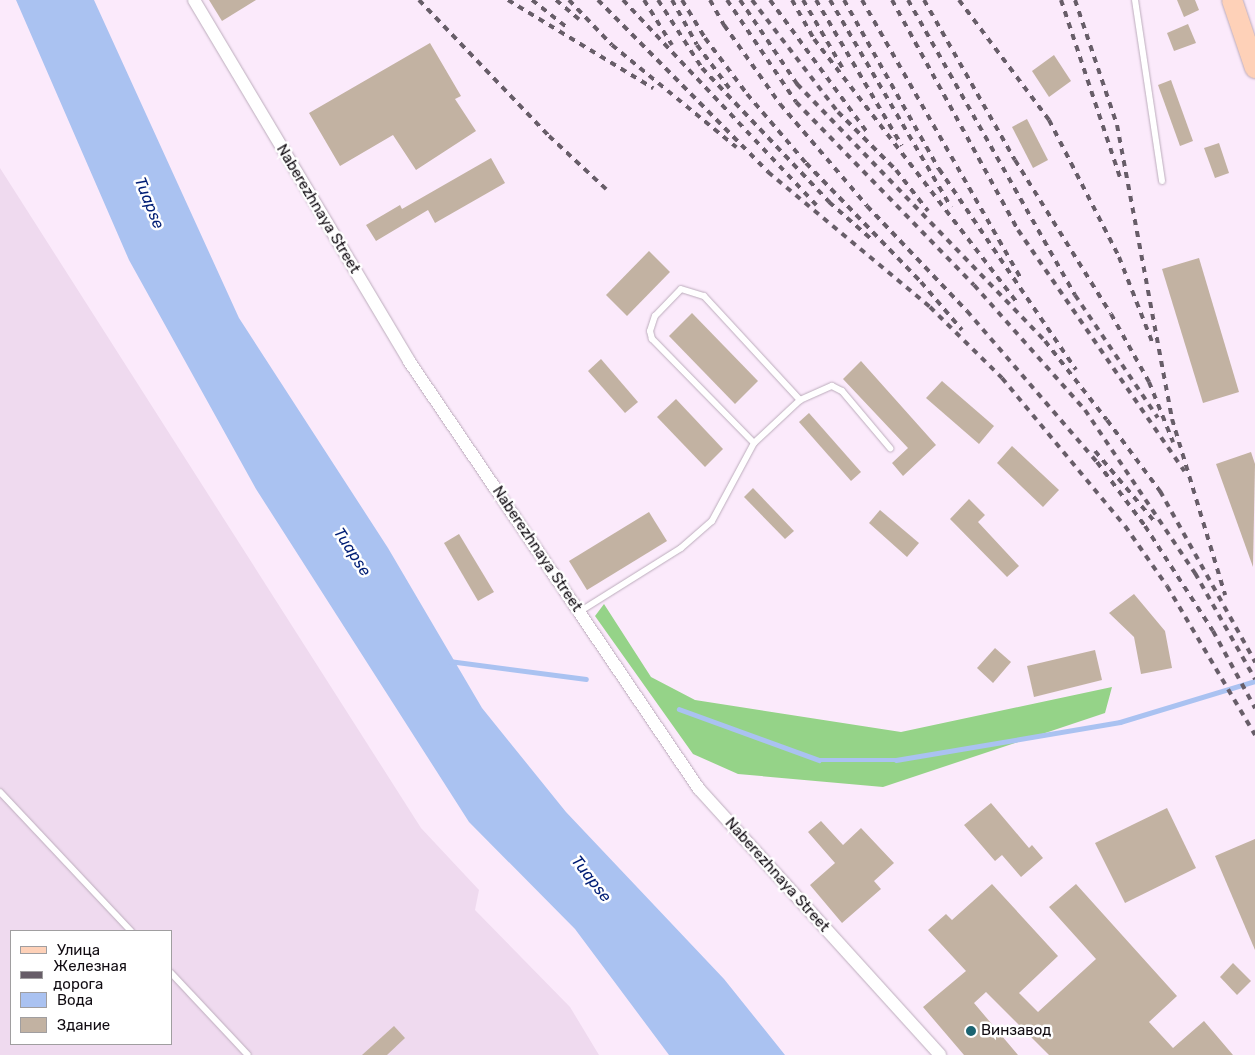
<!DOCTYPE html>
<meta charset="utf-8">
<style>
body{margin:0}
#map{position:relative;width:1255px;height:1055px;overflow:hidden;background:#fbeafb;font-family:Rubik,sans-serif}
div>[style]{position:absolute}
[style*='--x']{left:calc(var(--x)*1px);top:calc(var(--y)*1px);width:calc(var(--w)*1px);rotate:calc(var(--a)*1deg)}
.built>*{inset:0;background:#efdaef}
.forest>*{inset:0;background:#95d388}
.water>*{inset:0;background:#aac2f1}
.stream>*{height:4.5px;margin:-2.25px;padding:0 2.25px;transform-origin:2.25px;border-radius:2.25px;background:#aac2f1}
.building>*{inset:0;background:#c2b2a2}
.roads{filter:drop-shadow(0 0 1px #bcacbc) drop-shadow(0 0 1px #bcacbc)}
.service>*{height:6px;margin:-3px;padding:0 3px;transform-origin:3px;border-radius:3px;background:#fff}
.minor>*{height:12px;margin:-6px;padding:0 6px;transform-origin:6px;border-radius:6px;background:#fff}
.primary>*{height:20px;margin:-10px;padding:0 10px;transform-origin:10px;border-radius:10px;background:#fed1b8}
.rail>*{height:4px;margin-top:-2px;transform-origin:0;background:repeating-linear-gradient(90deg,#675d68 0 6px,transparent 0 12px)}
.dots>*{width:14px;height:14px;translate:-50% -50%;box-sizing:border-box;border:2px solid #fff;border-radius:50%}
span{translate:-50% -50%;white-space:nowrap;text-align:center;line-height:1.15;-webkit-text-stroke:5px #fff;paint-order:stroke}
.street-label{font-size:15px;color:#110c12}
.poi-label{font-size:15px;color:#110c12}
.left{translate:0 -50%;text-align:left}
.water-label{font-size:16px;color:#011e75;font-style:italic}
.legend{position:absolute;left:10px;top:930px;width:162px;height:115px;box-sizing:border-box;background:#fff;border:1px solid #a09ea0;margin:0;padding:6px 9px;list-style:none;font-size:15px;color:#110c12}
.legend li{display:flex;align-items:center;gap:10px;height:25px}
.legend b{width:25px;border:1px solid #a09ea0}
</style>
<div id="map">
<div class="built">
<div style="clip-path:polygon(evenodd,0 168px,421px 828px,479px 890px,475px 910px,570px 1007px,599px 1055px,0 1055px,0 168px,11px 931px,171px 931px,171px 1044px,11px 1044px,11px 931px)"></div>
</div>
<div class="forest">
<div style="clip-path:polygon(604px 604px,651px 677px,695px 700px,901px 732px,1112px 687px,1105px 713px,883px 787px,738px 774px,693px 754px,595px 616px)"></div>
</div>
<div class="water">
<div style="clip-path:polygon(16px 0,94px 0,239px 318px,388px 548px,482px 708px,566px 812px,724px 979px,785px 1055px,669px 1055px,575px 929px,469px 822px,256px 489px,129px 260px)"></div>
</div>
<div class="stream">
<div style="--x:449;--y:661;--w:138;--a:7.5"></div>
<div style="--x:679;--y:709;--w:149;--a:20"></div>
<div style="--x:819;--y:760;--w:77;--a:0"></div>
<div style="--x:896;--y:760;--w:227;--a:-9.6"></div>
<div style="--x:1120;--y:722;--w:141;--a:-16.9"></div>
</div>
<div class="building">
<div style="clip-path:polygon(209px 0,256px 0,222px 21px)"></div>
<div style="clip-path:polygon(1177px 0,1195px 0,1199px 10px,1184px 17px)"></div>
<div style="clip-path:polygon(1188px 24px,1196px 43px,1174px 51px,1167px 33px)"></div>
<div style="clip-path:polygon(430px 43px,461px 96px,455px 99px,476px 131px,416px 170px,393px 135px,340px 166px,309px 113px)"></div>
<div style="clip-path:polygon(1054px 55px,1071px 81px,1049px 97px,1032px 71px)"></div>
<div style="clip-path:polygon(1171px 80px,1193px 141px,1180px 146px,1158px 85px)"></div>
<div style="clip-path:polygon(1027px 119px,1048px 160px,1033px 168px,1012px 127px)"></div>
<div style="clip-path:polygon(1219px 143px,1229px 173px,1215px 178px,1204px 148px)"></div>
<div style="clip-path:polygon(491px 158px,505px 183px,435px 223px,428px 210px,376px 241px,366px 225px,400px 205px,402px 209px)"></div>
<div style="clip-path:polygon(649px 251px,670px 272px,627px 316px,606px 295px)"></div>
<div style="clip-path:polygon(1199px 258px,1239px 392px,1203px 403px,1162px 269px)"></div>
<div style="clip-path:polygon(692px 313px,758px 381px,735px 404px,669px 336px)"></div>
<div style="clip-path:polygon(601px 359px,638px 402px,625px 413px,588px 371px)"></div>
<div style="clip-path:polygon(861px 361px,936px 445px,903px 476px,892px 463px,908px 448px,843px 379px)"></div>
<div style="clip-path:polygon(942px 381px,994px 426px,979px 444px,926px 398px)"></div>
<div style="clip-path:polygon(676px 399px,723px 449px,705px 467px,657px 417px)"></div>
<div style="clip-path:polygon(809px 413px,861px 472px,851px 481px,799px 422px)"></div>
<div style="clip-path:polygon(1012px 446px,1059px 490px,1043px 507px,997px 463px)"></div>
<div style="clip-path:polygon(1251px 452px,1255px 464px,1253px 567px,1216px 464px)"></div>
<div style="clip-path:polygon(753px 488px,794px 531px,785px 539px,744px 497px)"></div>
<div style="clip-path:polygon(969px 499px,985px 515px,978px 522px,1019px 566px,1007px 577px,950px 519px)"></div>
<div style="clip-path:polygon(880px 510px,919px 543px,907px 557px,869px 523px)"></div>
<div style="clip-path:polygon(649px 512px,667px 541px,587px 590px,569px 561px)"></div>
<div style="clip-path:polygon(459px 534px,494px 592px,478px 601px,444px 543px)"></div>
<div style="clip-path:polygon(1134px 594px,1165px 631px,1172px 668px,1141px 674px,1134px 637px,1109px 613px)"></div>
<div style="clip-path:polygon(995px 648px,1011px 662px,993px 683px,977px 668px)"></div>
<div style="clip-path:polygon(1095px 650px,1102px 680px,1034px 697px,1027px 666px)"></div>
<div style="clip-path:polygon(991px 803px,1029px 848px,1032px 845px,1043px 858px,1021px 877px,1002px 855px,995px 861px,964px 825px)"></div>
<div style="clip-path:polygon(1167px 808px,1196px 868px,1125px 903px,1095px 843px)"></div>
<div style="clip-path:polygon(821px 821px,843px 845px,861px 828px,894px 863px,874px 881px,881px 889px,842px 923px,810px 885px,835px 863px,808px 832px)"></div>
<div style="clip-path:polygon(1255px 839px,1255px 950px,1215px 856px)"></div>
<div style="clip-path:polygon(992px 884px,1058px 956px,1019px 993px,1038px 1012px,1096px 959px,1049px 907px,1076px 884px,1177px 996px,1149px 1022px,1173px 1048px,1204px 1021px,1233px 1055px,1049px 1055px,986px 992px,974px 1003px,1018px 1055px,964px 1055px,923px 1007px,966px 971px,928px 930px,946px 914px,952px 920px)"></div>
<div style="clip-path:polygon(1233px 963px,1251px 981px,1237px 995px,1220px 977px)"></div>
<div style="clip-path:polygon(394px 1026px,405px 1038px,387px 1055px,362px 1055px)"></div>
</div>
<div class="roads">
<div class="service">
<div style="--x:1135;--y:0;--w:183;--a:81.5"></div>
<div style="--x:754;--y:443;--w:146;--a:-134.4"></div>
<div style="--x:652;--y:339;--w:8;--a:-104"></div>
<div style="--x:650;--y:331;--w:16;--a:-72"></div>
<div style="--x:655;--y:316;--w:37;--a:-46"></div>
<div style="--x:681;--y:289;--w:24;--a:17"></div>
<div style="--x:704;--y:296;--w:142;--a:47.3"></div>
<div style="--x:579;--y:612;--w:120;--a:-32.1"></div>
<div style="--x:681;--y:548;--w:41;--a:-41.1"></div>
<div style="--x:712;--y:521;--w:89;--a:-61.7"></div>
<div style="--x:754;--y:443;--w:63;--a:-43.1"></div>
<div style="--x:800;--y:400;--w:35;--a:-24"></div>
<div style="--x:832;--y:386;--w:11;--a:27"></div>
<div style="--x:842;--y:391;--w:75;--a:49.9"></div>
<div style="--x:0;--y:792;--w:191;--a:46.7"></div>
<div style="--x:171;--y:973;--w:112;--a:46.8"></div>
</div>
<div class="minor">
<div style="--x:194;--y:0;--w:420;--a:59.2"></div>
<div style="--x:409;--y:361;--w:517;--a:55.88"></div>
<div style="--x:699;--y:789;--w:359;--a:47.8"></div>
</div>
<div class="primary">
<div style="--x:1232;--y:0;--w:72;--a:71.3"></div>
</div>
</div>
<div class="rail">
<div style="--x:419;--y:0;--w:188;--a:46.3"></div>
<div style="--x:549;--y:136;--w:78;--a:42.9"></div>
<div style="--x:508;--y:0;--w:170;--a:31.3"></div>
<div style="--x:532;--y:0;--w:47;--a:38.1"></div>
<div style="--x:556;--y:0;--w:30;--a:40"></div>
<div style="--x:569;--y:0;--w:62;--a:46.3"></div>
<div style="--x:612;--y:45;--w:161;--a:39.4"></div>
<div style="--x:598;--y:0;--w:242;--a:45.3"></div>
<div style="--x:768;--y:172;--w:211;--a:39.8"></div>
<div style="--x:930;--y:307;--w:101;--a:44.6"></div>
<div style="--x:1002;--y:378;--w:192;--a:50.3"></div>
<div style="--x:1125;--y:526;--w:73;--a:55"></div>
<div style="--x:1167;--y:586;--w:173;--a:59.4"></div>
<div style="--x:623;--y:0;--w:282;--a:46.7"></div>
<div style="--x:644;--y:0;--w:53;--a:58.1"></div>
<div style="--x:658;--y:0;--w:81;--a:57.1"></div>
<div style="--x:702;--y:68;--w:185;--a:46.5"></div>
<div style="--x:829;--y:202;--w:55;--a:41.3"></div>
<div style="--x:672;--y:0;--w:51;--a:60.9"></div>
<div style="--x:697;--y:45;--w:54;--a:53.3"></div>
<div style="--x:682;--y:0;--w:44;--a:58.8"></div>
<div style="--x:705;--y:38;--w:70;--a:53.1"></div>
<div style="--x:747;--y:94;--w:91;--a:49.5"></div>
<div style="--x:806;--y:163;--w:165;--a:46"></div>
<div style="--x:921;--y:282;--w:63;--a:49.5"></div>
<div style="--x:710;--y:0;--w:29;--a:61"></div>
<div style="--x:724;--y:25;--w:97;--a:54.7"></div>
<div style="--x:780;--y:104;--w:134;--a:49.5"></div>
<div style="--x:867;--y:206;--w:145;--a:46.4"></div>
<div style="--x:967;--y:311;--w:199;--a:49.3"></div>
<div style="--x:1097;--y:462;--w:80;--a:53.1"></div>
<div style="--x:1145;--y:526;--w:125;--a:57.1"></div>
<div style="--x:1213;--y:631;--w:88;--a:61.4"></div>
<div style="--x:727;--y:0;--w:123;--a:55.9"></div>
<div style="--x:796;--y:102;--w:255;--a:45.8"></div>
<div style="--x:974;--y:285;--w:167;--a:48.4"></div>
<div style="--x:1085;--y:410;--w:197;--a:56"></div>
<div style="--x:1195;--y:573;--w:122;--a:60.5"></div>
<div style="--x:740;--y:0;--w:102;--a:55.8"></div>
<div style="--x:797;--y:84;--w:357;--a:46"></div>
<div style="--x:1045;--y:341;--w:100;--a:51.9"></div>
<div style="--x:1107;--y:420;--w:89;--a:53.3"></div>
<div style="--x:1160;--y:491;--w:196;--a:60.9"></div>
<div style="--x:752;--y:0;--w:141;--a:52.5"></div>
<div style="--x:838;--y:112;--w:82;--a:45"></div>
<div style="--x:896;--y:170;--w:52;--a:52"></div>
<div style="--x:770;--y:0;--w:167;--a:53.7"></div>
<div style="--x:792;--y:0;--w:45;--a:60.6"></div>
<div style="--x:814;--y:39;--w:333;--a:52.4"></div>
<div style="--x:803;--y:0;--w:78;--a:59.8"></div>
<div style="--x:816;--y:0;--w:169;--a:59.5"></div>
<div style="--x:830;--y:0;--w:240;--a:59.7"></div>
<div style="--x:844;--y:0;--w:194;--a:60.7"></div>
<div style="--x:939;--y:169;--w:243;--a:55.7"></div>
<div style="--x:862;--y:0;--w:321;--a:60.3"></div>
<div style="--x:892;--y:0;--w:262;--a:61.3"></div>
<div style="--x:1018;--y:230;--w:293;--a:55.4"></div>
<div style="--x:908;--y:0;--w:339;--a:60.5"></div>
<div style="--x:1075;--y:295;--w:148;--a:56"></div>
<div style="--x:924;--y:0;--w:184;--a:60.4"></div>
<div style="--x:1015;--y:160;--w:181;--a:58.1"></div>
<div style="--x:1111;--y:314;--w:78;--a:60.8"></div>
<div style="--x:1149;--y:382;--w:65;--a:68.2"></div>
<div style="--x:959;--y:0;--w:150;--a:53.1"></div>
<div style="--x:1049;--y:120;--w:154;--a:62.9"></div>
<div style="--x:1119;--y:257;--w:93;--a:68.7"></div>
<div style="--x:1061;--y:0;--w:190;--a:71.6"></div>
<div style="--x:1075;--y:0;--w:132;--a:71.4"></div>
<div style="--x:1117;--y:125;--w:299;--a:79.4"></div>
<div style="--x:1172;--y:419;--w:184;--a:73.2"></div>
<div style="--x:1095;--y:451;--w:93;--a:49.8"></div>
</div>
<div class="dots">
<div style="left:971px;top:1031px;background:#1a6371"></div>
</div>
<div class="street-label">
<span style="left:318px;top:209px;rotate:59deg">Naberezhnaya Street</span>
<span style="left:537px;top:549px;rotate:56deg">Naberezhnaya Street</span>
<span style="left:777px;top:875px;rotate:48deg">Naberezhnaya Street</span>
</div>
<div class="poi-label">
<span class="left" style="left:981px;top:1031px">Винзавод</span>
</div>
<div class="water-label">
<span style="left:149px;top:203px;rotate:68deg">Tuapse</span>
<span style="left:352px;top:552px;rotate:57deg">Tuapse</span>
<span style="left:591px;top:879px;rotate:52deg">Tuapse</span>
</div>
<ul class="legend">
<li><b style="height:6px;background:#fed1b8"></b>Улица</li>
<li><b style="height:6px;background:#675d68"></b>Железная дорога</li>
<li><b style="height:14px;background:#aac2f1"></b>Вода</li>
<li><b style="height:14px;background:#c2b2a2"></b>Здание</li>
</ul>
</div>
